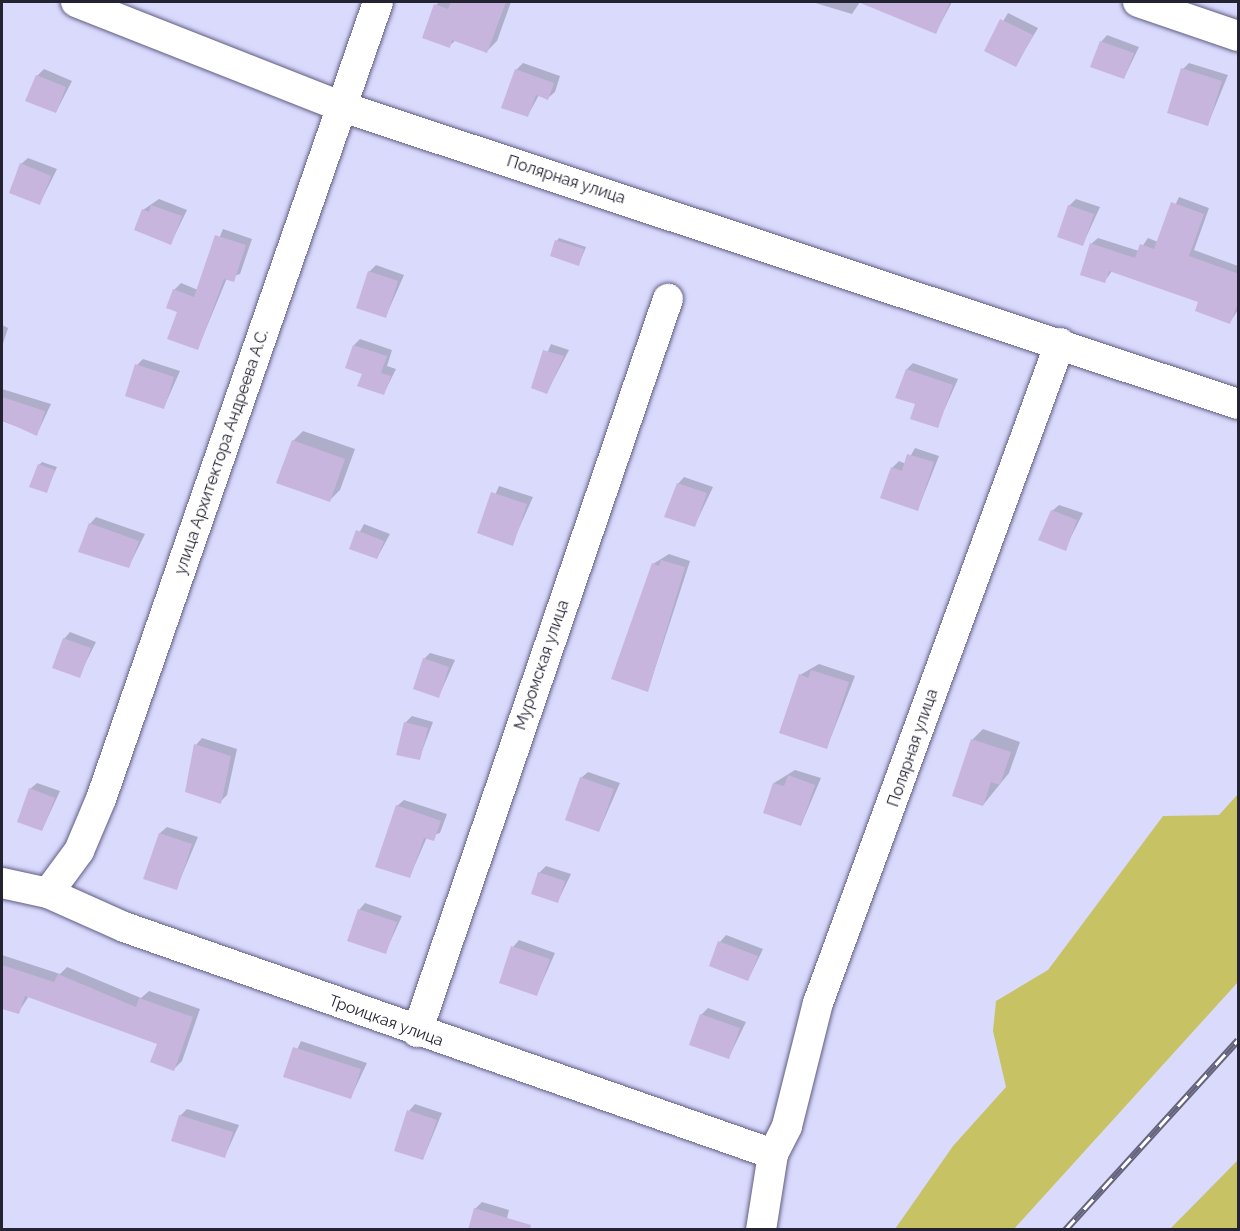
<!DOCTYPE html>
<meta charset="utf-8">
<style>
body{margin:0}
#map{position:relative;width:1240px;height:1231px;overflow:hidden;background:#dadafd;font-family:Raleway,sans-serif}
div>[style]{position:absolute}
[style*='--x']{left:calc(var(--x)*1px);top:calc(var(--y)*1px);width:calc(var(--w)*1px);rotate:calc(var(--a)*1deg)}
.green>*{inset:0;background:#c7c364}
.shadow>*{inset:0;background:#0003}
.building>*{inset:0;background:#c8b5dd}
.roads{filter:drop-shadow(0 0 2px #5f5d83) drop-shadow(0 0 2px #5f5d83)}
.minor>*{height:30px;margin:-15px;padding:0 15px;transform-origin:15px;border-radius:15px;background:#fff}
.rail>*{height:7px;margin-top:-3.5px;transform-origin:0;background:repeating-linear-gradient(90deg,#fff 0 14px,#65647c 0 28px);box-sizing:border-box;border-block:2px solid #65647c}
span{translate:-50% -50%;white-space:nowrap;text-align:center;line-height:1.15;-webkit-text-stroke:4.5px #fff;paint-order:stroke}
.street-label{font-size:16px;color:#242334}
.frame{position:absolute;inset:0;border:3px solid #242334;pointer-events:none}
</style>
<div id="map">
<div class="green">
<div style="clip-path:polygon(1238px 794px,1238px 982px,1014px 1229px,895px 1229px,953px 1146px,1006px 1087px,993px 1031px,996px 1001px,1048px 970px,1163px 816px,1219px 815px)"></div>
<div style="clip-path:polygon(1238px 1160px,1238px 1229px,1170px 1229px)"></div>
</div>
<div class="shadow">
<div style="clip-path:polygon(439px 2px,511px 2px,497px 41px,487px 51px,456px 40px,449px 46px,436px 5px)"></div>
<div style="clip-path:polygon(812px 2px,860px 2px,852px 14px)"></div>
<div style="clip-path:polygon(891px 2px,952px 2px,936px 32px,886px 12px)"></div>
<div style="clip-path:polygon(1008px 13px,1038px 28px,1016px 65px,986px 50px)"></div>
<div style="clip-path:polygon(1107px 35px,1139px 47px,1124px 78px,1101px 42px)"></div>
<div style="clip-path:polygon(523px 63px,560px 76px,555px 92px,548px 98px,539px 95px,528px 115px,516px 70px)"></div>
<div style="clip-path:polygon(1189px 63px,1228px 75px,1208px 124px,1183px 69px)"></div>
<div style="clip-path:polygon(44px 69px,72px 81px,56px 112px,37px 76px)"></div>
<div style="clip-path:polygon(28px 158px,57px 169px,40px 203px,21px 164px)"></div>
<div style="clip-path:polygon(1179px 197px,1209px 208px,1194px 250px,1238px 266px,1238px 310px,1230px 322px,1200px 301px,1112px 271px,1104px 282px,1091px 244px,1098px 238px,1139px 251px,1148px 238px,1158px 242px)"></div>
<div style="clip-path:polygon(159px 199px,187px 210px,171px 243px,143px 210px)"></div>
<div style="clip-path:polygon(1076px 199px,1100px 207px,1083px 244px,1069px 206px)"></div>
<div style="clip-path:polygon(223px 229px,252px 239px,240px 274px,227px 278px,198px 348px,174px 290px,181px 283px,198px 290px)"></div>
<div style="clip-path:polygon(559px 238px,586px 247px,579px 264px,557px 241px)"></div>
<div style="clip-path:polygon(376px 265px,404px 275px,386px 316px,369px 272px)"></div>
<div style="clip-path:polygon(2px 325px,8px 328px,2px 347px)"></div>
<div style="clip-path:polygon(360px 339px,392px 350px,387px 366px,396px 369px,384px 393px,363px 373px,354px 345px)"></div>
<div style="clip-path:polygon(551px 344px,569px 350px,547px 392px,532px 387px)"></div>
<div style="clip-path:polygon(143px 359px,180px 371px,164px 407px,137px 365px)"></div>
<div style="clip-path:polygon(913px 363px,958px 379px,937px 426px,917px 403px,907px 369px)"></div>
<div style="clip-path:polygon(2px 389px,51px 404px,37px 434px,2px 421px)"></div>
<div style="clip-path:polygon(303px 431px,355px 449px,340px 490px,330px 500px,293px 441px)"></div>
<div style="clip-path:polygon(915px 448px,939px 456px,918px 509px,892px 468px,899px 461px,906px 464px)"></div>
<div style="clip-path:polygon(42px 462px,57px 467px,46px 491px,39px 465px)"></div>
<div style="clip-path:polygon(684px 477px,713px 487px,695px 525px,678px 484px)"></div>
<div style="clip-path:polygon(499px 486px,533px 497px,512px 544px,479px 532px)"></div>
<div style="clip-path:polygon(1059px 505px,1083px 513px,1065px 549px,1052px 511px)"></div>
<div style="clip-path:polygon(96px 517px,145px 534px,129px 566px,90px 524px)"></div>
<div style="clip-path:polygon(364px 524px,390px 534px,377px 558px,351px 548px)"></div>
<div style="clip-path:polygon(669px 554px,690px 561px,648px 690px,653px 564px)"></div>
<div style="clip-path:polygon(70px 632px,96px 642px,79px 676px,64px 639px)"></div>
<div style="clip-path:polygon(430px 653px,455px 660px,439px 696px,424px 659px)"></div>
<div style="clip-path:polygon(819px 664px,855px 676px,827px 747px,800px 675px)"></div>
<div style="clip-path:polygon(412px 716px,433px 722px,419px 759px,405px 723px)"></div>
<div style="clip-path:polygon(983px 729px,1020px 742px,1009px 773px,983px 805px,954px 795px,973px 739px)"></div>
<div style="clip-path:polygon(202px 738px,237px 749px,227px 795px,220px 802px,187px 791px,196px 745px)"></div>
<div style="clip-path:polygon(795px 770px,821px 778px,801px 825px,774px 783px)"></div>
<div style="clip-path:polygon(588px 772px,620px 783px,599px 831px,581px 778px)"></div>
<div style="clip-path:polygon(37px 783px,60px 791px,42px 830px,30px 789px)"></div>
<div style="clip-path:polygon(404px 800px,447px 814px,440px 833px,427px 837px,410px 876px,397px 806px)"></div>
<div style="clip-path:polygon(167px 827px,198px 837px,176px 889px,160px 833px)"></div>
<div style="clip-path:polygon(546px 866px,571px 874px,558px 901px,539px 873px)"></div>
<div style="clip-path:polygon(365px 903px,402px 916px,385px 953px,359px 910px)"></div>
<div style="clip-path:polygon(726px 935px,763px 949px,748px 980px,720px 942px)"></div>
<div style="clip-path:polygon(519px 940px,555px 953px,537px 994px,513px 947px)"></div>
<div style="clip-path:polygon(2px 955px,60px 974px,67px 967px,141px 998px,149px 991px,200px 1009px,182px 1061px,174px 1069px,159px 1043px,29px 996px,18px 1013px,2px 1007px)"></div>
<div style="clip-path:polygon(708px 1008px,746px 1022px,729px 1057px,701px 1015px)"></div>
<div style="clip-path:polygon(301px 1041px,367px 1063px,351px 1097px,285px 1076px)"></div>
<div style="clip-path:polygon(415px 1104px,442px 1113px,423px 1159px,409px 1111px)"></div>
<div style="clip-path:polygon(187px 1109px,239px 1125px,225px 1156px,180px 1116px)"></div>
<div style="clip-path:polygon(482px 1202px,509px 1210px,504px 1230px,475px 1209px)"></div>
</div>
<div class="building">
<div style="clip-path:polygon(451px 2px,506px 2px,487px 53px,452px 40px,450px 48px,422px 38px,434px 4px,448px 9px)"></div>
<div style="clip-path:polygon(858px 2px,950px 2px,936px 34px)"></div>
<div style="clip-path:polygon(1000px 19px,1033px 35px,1016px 67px,984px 51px)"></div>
<div style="clip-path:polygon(1100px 41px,1134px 53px,1124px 79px,1090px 67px)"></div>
<div style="clip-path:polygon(1181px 68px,1222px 81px,1208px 126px,1167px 113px)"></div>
<div style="clip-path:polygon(515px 69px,554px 83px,548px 100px,536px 95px,528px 117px,501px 108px)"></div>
<div style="clip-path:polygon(36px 75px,66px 87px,56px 113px,25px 101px)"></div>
<div style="clip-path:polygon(20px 163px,51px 176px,40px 205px,9px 193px)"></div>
<div style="clip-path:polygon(1171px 202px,1204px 214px,1189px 256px,1239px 274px,1239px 301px,1230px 324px,1195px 311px,1198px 302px,1109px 271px,1105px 283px,1080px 275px,1090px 243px,1135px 258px,1140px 244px,1154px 249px)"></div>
<div style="clip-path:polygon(151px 205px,182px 216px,171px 245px,134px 230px,142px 209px,149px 212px)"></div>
<div style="clip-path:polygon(1068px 205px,1094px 214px,1083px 246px,1057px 237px)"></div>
<div style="clip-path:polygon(215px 235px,246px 245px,234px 282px,224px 279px,198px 350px,167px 339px,177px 312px,166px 308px,173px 289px,194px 297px)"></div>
<div style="clip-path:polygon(555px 240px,584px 249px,579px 266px,550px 256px)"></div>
<div style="clip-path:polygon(368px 271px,398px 281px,386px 318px,356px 308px)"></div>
<div style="clip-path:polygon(353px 345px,387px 356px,381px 373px,391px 376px,384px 395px,357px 386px,362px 374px,345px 368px)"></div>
<div style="clip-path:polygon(543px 350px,564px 356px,547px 394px,531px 388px)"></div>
<div style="clip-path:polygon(135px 364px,174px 377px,164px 409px,125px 396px)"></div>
<div style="clip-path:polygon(906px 369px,953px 385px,938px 428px,910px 419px,915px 404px,895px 398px)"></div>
<div style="clip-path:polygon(2px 397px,45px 411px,37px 436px,2px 420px)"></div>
<div style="clip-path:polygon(292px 440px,345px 459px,330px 502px,276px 483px)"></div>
<div style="clip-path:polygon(907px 454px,934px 462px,918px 511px,880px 498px,891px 467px,902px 471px)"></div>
<div style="clip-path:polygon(38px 464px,55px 470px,47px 493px,29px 487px)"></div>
<div style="clip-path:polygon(677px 483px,707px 493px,695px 527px,664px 517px)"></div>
<div style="clip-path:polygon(491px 492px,527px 504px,513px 546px,477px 533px)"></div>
<div style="clip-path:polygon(1051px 510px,1077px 520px,1066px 551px,1038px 540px)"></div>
<div style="clip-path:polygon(89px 523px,139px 541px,129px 568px,78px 552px)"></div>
<div style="clip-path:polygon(356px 530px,384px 541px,377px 559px,349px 549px)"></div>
<div style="clip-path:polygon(661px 560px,685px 567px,648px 692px,611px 679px,652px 563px,659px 566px)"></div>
<div style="clip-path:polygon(63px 638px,91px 648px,80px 678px,52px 668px)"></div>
<div style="clip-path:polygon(423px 658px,449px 667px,439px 698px,413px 689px)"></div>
<div style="clip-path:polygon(811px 670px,849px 682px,827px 749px,779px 733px,799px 674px,808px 678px)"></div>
<div style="clip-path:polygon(404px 722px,428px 728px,420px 760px,396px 755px)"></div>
<div style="clip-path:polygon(971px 739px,1011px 752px,1000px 785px,991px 782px,983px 806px,952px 796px)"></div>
<div style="clip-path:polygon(194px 744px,231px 756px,221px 804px,185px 792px)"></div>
<div style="clip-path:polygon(788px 775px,815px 785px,801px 826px,763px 813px,773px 783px,784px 786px)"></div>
<div style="clip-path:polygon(580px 777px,614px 789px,599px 832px,565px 820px)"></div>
<div style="clip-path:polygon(29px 788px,55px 798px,42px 831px,17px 822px)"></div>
<div style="clip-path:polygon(396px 805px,441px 821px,434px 841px,424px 838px,410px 878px,375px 867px)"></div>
<div style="clip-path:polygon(159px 833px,192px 844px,177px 890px,143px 879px)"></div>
<div style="clip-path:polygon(538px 872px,565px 881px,558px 903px,531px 894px)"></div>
<div style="clip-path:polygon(358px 909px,397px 922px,386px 954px,347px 941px)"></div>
<div style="clip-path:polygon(718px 941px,758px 956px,748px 981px,709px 966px)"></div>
<div style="clip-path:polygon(511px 946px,550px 959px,537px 996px,499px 983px)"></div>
<div style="clip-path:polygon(2px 965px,54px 982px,58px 974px,136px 1007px,139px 998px,193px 1017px,174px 1071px,150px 1062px,157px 1044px,25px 996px,19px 1014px,2px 1009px)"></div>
<div style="clip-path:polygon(700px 1014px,740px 1028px,729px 1059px,689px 1045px)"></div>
<div style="clip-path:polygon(293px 1047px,361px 1069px,351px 1099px,283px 1077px)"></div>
<div style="clip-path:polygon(407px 1110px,437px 1120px,423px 1160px,394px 1151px)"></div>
<div style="clip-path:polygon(179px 1115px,233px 1132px,225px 1158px,171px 1141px)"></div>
<div style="clip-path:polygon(474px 1208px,531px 1225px,530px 1230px,468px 1230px)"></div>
</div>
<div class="roads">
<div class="minor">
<div style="--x:76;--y:2;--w:287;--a:21.5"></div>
<div style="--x:343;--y:107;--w:943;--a:18.36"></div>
<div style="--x:1138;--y:2;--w:106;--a:18.8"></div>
<div style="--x:2;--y:883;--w:47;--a:12.3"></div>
<div style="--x:48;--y:893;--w:83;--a:24.1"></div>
<div style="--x:124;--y:927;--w:688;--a:19.28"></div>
<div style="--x:48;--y:893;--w:52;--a:-53.6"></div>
<div style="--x:79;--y:851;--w:56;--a:-67.1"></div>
<div style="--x:101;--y:799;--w:844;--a:-70.83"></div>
<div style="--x:417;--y:1032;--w:775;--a:-71.1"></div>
<div style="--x:761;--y:1230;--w:77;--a:-81"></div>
<div style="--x:773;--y:1154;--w:31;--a:-63"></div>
<div style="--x:787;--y:1126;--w:127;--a:-75.9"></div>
<div style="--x:818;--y:1003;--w:703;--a:-69.86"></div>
</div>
</div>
<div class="rail">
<div style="--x:1065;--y:1230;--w:257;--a:-47.7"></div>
</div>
<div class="street-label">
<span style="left:566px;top:180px;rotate:18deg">Полярная улица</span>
<span style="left:222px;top:452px;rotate:-71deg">улица Архитектора Андреева А.С.</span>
<span style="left:542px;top:665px;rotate:-71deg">Муромская улица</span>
<span style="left:913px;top:748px;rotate:-71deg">Полярная улица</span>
<span style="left:386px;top:1021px;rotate:20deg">Троицкая улица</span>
</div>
<div class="frame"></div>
</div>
